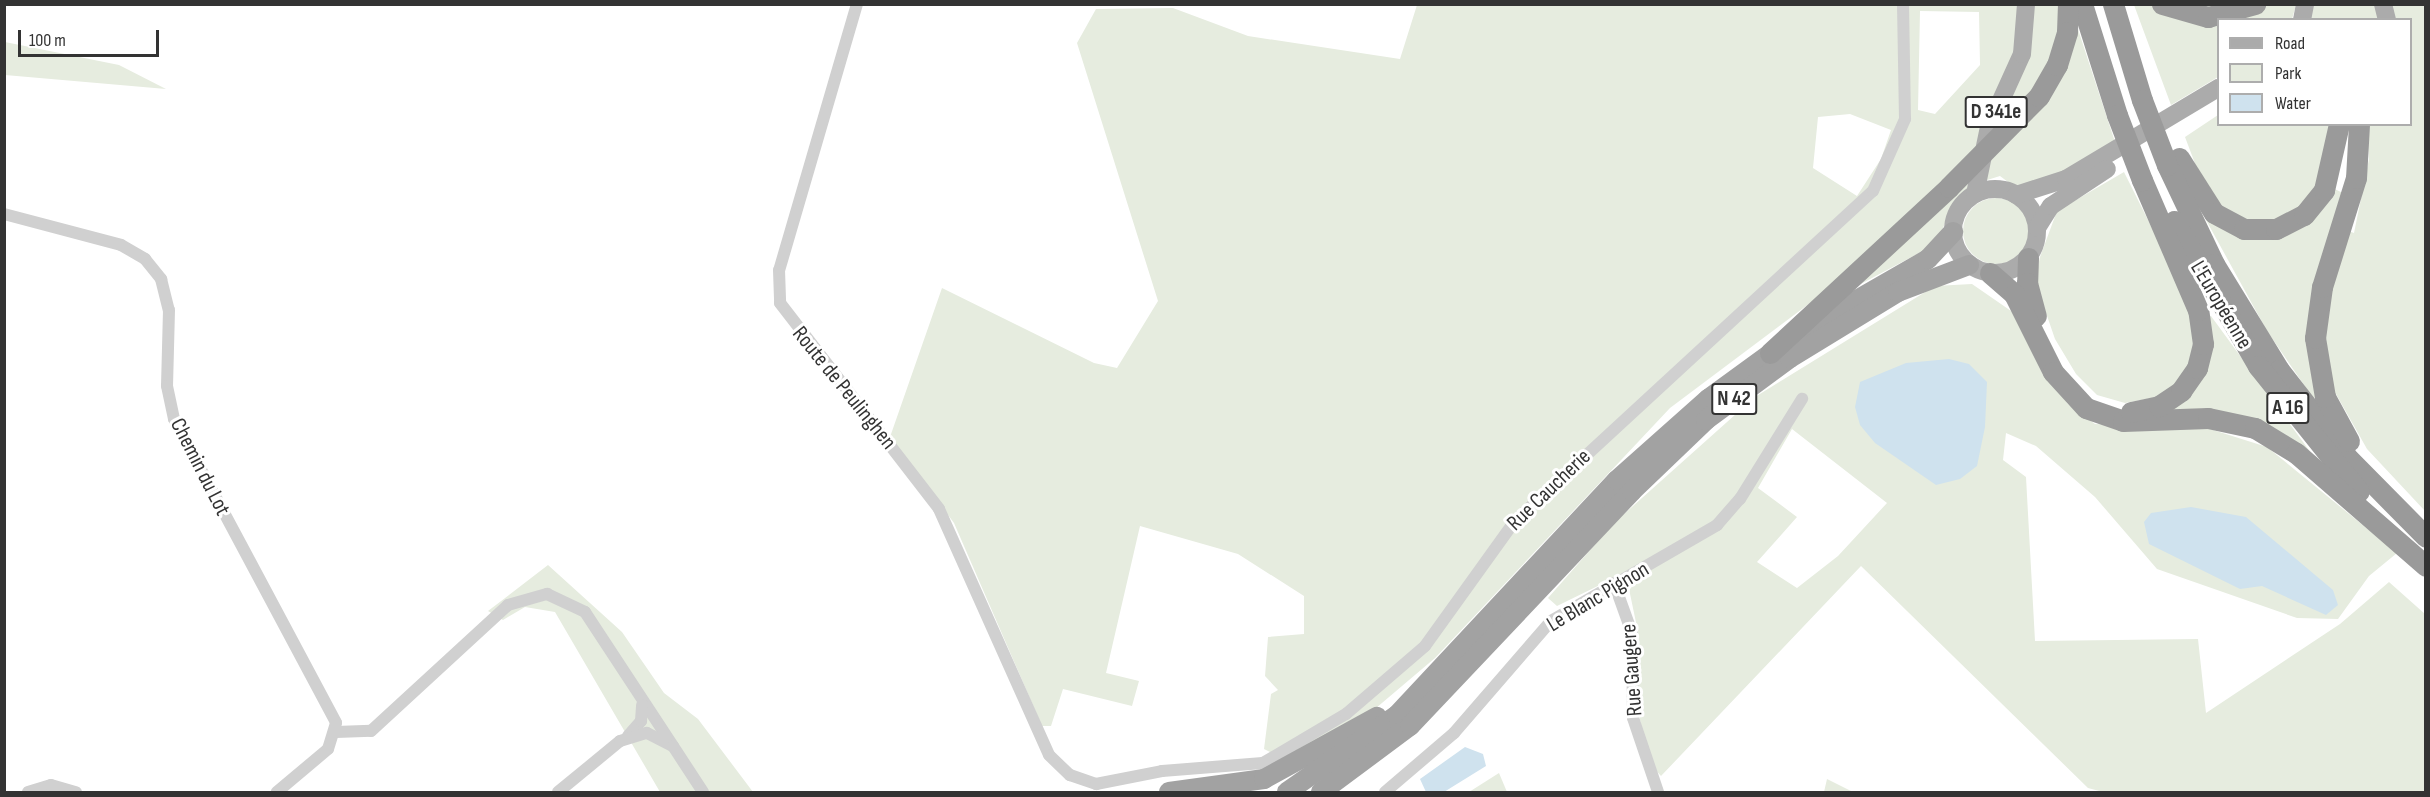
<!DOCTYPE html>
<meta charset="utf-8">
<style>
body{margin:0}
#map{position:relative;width:2430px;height:797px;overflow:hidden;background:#fff;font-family:"Sofia Sans Condensed",sans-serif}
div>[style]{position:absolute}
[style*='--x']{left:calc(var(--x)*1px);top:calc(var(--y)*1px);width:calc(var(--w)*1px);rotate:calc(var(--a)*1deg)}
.green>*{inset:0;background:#e6ecdf}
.round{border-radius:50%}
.water>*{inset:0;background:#cfe2ee}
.minor>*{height:12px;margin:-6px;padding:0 6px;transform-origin:6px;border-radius:6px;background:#d0d0d0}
.primary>*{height:18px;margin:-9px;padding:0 9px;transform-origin:9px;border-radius:9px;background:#ababab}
.primary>.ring{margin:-9px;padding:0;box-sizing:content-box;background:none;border:18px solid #ababab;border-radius:50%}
.trunk>*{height:20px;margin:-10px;padding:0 10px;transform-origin:10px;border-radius:10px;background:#a2a2a2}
.motorway>*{height:21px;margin:-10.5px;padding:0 10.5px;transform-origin:10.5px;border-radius:10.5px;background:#9a9a9a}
.motorway-bridge>*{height:21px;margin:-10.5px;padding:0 10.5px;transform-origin:10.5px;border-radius:10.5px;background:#9a9a9a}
span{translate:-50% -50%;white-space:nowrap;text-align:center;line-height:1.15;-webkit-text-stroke:6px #fff;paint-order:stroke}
.shield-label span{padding:2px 4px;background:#fff;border:2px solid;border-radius:4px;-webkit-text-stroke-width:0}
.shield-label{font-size:21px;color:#333;font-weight:700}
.street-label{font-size:22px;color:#333}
.frame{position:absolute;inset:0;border:6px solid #333;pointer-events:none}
.legend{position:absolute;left:2217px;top:18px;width:195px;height:108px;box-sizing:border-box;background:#fff;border:2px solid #adadad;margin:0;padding:8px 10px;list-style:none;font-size:18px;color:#333}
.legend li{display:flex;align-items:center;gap:12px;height:30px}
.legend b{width:30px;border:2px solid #adadad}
.scale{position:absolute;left:18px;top:30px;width:141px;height:27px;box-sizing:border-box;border:3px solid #333;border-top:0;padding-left:8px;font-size:18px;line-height:21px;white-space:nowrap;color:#333;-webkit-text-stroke:4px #fff;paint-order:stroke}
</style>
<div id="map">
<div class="green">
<div style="clip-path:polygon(2313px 4px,2375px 5px,2379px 20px,2309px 20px)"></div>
<div style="clip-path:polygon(evenodd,1417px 5px,2070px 5px,2115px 142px,2062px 173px,2016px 188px,2000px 176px,1971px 185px,1954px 203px,1936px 244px,1857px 286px,1846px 276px,1670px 408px,1435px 658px,1369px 714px,1288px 761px,1264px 749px,1271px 694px,1278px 690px,1265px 676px,1268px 637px,1304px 634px,1304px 596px,1238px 554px,1140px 526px,1106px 673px,1139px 681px,1132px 706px,1063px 689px,1051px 726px,1042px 726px,954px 523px,890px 437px,942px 288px,1094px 363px,1117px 368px,1158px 301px,1077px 43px,1096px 9px,1173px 8px,1248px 36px,1400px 59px,1417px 5px,1920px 11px,1979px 12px,1980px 65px,1935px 114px,1918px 110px,1920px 11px,1417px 5px,1850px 114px,1891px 130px,1881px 159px,1857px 196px,1813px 168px,1818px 117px,1850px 114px)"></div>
<div style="clip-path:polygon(2134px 5px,2296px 5px,2292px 19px,2218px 20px,2218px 77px,2171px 105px)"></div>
<div style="clip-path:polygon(2392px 5px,2425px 5px,2425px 511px,2367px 449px,2336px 394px,2313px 398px,2267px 331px,2200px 209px,2205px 190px,2185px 137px,2218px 115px,2218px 124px,2333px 125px,2322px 183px,2343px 193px,2332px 225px,2354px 233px,2369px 159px,2367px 125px,2410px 124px,2410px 20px,2395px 19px)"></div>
<div style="clip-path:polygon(5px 42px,119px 65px,166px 89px,5px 75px)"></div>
<div style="clip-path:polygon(2124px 172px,2181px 286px,2193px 323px,2211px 316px,2314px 457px,2276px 432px,2172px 411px,2157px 397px,2125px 403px,2097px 395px,2076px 374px,2055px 339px,2035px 281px,2040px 257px,2057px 211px)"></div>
<div class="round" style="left:1963px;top:198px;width:66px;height:66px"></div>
<div style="clip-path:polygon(evenodd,1972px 284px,2014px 313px,2047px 376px,2068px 404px,2095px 424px,2210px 429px,2267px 447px,2397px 553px,2369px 576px,2338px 619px,2297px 618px,2157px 569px,2095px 497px,2036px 446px,2006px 433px,2003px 460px,2026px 477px,2035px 641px,2198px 639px,2206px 713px,2340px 624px,2389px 582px,2425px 614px,2425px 792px,2103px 792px,2088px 788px,1861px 566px,1661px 776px,1651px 765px,1637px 708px,1638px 632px,1629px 589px,1608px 581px,1557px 606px,1548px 598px,1614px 523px,1755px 397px,1935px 286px,1972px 284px,1792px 429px,1887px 503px,1838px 556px,1797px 588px,1757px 562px,1797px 517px,1758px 488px,1792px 429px)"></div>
<div style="clip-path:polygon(548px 565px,622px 632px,664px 693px,698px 719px,753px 792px,660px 792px,555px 612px,525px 607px,503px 620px,488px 611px)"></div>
<div style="clip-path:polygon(1499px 773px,1507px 792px,1469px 792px)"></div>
<div style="clip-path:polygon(1827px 779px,1853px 792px,1824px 792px)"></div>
</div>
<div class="water">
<div style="clip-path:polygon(1949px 359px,1969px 364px,1987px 382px,1985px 427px,1977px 466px,1960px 479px,1936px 485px,1875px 443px,1860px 425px,1855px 407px,1860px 382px,1906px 363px)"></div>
<div style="clip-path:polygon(2191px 507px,2246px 517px,2333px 590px,2338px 605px,2326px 615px,2262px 586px,2240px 589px,2149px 544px,2144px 522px,2151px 513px)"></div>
<div style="clip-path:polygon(1465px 747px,1483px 754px,1486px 766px,1444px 792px,1426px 792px,1420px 779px)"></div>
</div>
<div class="minor">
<div style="--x:857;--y:4;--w:277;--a:106.3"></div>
<div style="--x:779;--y:270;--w:33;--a:88"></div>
<div style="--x:780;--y:303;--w:260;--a:52.3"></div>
<div style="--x:939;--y:509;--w:269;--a:65.9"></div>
<div style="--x:1049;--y:755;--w:29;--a:44"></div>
<div style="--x:1070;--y:775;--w:28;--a:19"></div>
<div style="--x:1096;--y:784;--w:67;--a:-11.1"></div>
<div style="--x:1162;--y:771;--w:101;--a:-4.5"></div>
<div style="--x:1263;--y:763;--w:96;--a:-30.6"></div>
<div style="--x:1346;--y:714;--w:104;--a:-40.7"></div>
<div style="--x:1425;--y:646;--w:153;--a:-54.3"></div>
<div style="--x:1514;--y:522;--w:488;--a:-42.7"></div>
<div style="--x:1873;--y:191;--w:79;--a:-66"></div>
<div style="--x:1905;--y:119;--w:115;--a:-91"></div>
<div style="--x:4;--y:214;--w:121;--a:14.8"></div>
<div style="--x:121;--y:245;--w:28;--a:30"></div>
<div style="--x:145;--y:259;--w:26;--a:51"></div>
<div style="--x:161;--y:279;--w:32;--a:76"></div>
<div style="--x:169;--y:310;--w:76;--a:91.5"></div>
<div style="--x:167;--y:386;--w:34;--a:78"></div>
<div style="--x:174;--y:419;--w:344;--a:61.9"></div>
<div style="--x:336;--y:723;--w:27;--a:107"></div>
<div style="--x:328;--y:749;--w:67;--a:139.9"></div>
<div style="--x:1614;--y:583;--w:53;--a:70.2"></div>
<div style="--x:1632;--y:633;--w:85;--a:89.3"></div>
<div style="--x:1633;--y:718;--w:78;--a:71.3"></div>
<div style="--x:336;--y:732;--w:35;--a:-2"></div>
<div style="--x:371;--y:731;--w:186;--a:-42.6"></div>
<div style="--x:508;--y:605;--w:41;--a:-15.8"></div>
<div style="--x:547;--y:594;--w:42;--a:25.3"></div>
<div style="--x:585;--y:612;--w:160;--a:56.7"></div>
<div style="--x:628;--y:736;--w:20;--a:-49"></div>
<div style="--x:641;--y:721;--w:16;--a:-86"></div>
<div style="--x:28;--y:792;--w:24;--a:-17"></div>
<div style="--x:51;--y:785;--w:26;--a:16"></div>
<div style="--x:558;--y:792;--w:80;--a:-39.4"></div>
<div style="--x:620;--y:741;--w:28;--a:-17"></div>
<div style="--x:647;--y:733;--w:29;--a:27"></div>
<div style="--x:673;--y:746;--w:55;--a:56.9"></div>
<div style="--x:1385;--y:792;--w:91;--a:-40.5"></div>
<div style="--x:1454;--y:733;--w:148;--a:-49.1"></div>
<div style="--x:1551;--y:621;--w:192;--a:-30"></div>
<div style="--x:1717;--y:525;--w:35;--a:-49"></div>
<div style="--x:1740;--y:499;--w:118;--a:-58.2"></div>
</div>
<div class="primary">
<div style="--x:2383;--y:4;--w:16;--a:76"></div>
<div style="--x:2302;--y:20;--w:16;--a:-79"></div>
<div class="ring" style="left:1953px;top:189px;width:66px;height:66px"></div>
<div style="--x:1975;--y:194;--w:68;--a:-78.2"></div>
<div style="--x:1989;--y:127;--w:80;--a:-65.7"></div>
<div style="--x:2022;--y:54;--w:50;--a:-85.4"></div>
<div style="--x:2016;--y:195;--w:52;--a:-17.7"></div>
<div style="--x:2066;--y:179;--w:177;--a:-30.9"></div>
<div style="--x:2037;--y:228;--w:26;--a:-58"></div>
<div style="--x:2051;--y:206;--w:67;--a:-33.5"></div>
</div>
<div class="trunk">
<div style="--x:1169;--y:792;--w:96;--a:-7.8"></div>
<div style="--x:1264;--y:779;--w:129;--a:-28.8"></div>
<div style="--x:1287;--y:792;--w:134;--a:-35"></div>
<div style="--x:1397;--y:715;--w:322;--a:-46.9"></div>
<div style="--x:1617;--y:480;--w:122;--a:-41.7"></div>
<div style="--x:1708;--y:399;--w:109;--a:-36"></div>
<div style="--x:1796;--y:335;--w:152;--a:-29.9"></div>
<div style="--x:1928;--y:259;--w:37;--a:-47"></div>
<div style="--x:1321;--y:792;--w:111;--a:-36.6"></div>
<div style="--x:1410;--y:726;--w:323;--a:-46.6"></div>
<div style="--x:1632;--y:491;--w:103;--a:-43.8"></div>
<div style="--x:1706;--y:420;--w:104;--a:-36.4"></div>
<div style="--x:1790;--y:358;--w:127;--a:-31.4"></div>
<div style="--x:1898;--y:292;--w:76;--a:-20.8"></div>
</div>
<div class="motorway">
<div style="--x:2082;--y:4;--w:116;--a:72.5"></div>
<div style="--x:2113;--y:4;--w:100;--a:73.2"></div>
<div style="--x:2162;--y:4;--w:48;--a:15.8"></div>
<div style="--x:2208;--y:17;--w:49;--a:-15.5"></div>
<div style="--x:2067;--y:32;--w:28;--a:-88"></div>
<div style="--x:2179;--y:158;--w:65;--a:57.5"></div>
<div style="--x:2214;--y:213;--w:34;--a:28"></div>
<div style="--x:2244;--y:229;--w:32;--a:0"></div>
<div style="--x:2276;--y:229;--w:31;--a:-27"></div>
<div style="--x:2304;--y:215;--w:32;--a:-51"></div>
<div style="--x:2324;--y:190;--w:68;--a:-77.2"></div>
<div style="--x:2167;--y:165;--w:110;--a:64.6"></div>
<div style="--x:2214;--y:264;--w:124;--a:58.5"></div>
<div style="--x:2279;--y:370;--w:110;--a:52"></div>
<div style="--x:2347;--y:457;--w:112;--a:45.4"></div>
<div style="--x:2174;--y:221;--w:168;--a:59.9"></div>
<div style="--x:2258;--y:366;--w:161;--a:51.3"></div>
<div style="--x:2028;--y:258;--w:25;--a:92"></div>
<div style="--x:2027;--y:283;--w:34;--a:75"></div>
<div style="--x:1990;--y:273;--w:32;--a:41"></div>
<div style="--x:2014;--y:294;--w:87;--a:63.4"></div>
<div style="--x:2053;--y:372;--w:49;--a:47.5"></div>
<div style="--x:2086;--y:408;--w:39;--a:19"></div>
<div style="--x:2123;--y:421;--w:85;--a:-2"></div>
<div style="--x:2208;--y:418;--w:48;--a:12"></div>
<div style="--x:2255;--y:428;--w:48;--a:31.4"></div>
<div style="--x:2296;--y:453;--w:172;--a:41"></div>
<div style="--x:1770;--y:353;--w:244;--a:-42.8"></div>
<div style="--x:2131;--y:412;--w:29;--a:-12"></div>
<div style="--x:2159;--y:406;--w:27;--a:-34"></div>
<div style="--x:2181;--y:391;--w:28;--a:-55"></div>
<div style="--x:2197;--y:368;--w:25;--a:-76"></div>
<div style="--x:2203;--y:344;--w:34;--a:-98"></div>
<div style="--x:2198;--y:310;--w:142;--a:-113.3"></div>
<div style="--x:2349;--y:441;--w:50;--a:-118.6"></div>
<div style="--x:2325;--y:397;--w:60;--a:-99.6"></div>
<div style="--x:2315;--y:338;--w:51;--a:-82.2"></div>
<div style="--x:2322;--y:287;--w:114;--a:-72.7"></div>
<div style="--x:2356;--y:178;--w:54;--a:-86.8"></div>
</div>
<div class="motorway-bridge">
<div style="--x:2142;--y:100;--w:70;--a:69"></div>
<div style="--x:2117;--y:115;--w:70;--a:69"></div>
<div style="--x:1949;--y:187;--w:128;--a:-45.3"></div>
<div style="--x:2039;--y:96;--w:36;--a:-60"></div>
<div style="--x:2057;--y:65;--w:34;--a:-73"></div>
</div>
<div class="shield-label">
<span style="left:1996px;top:112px">D 341e</span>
<span style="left:1734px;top:399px">N 42</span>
<span style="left:2288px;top:408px">A 16</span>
</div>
<div class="street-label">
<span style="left:2221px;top:305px;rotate:59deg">L'Européenne</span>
<span style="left:844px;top:388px;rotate:51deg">Route de Peulinghen</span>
<span style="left:200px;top:467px;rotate:63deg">Chemin du Lot</span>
<span style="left:1549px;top:490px;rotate:-44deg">Rue Caucherie</span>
<span style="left:1598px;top:597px;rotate:-31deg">Le Blanc Pignon</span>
<span style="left:1632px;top:670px;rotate:-94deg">Rue Gaugere</span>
</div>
<div class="frame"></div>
<ul class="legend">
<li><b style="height:8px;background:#ababab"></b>Road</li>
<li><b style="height:16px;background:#e6ecdf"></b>Park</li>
<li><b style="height:16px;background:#cfe2ee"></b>Water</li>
</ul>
<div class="scale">100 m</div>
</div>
